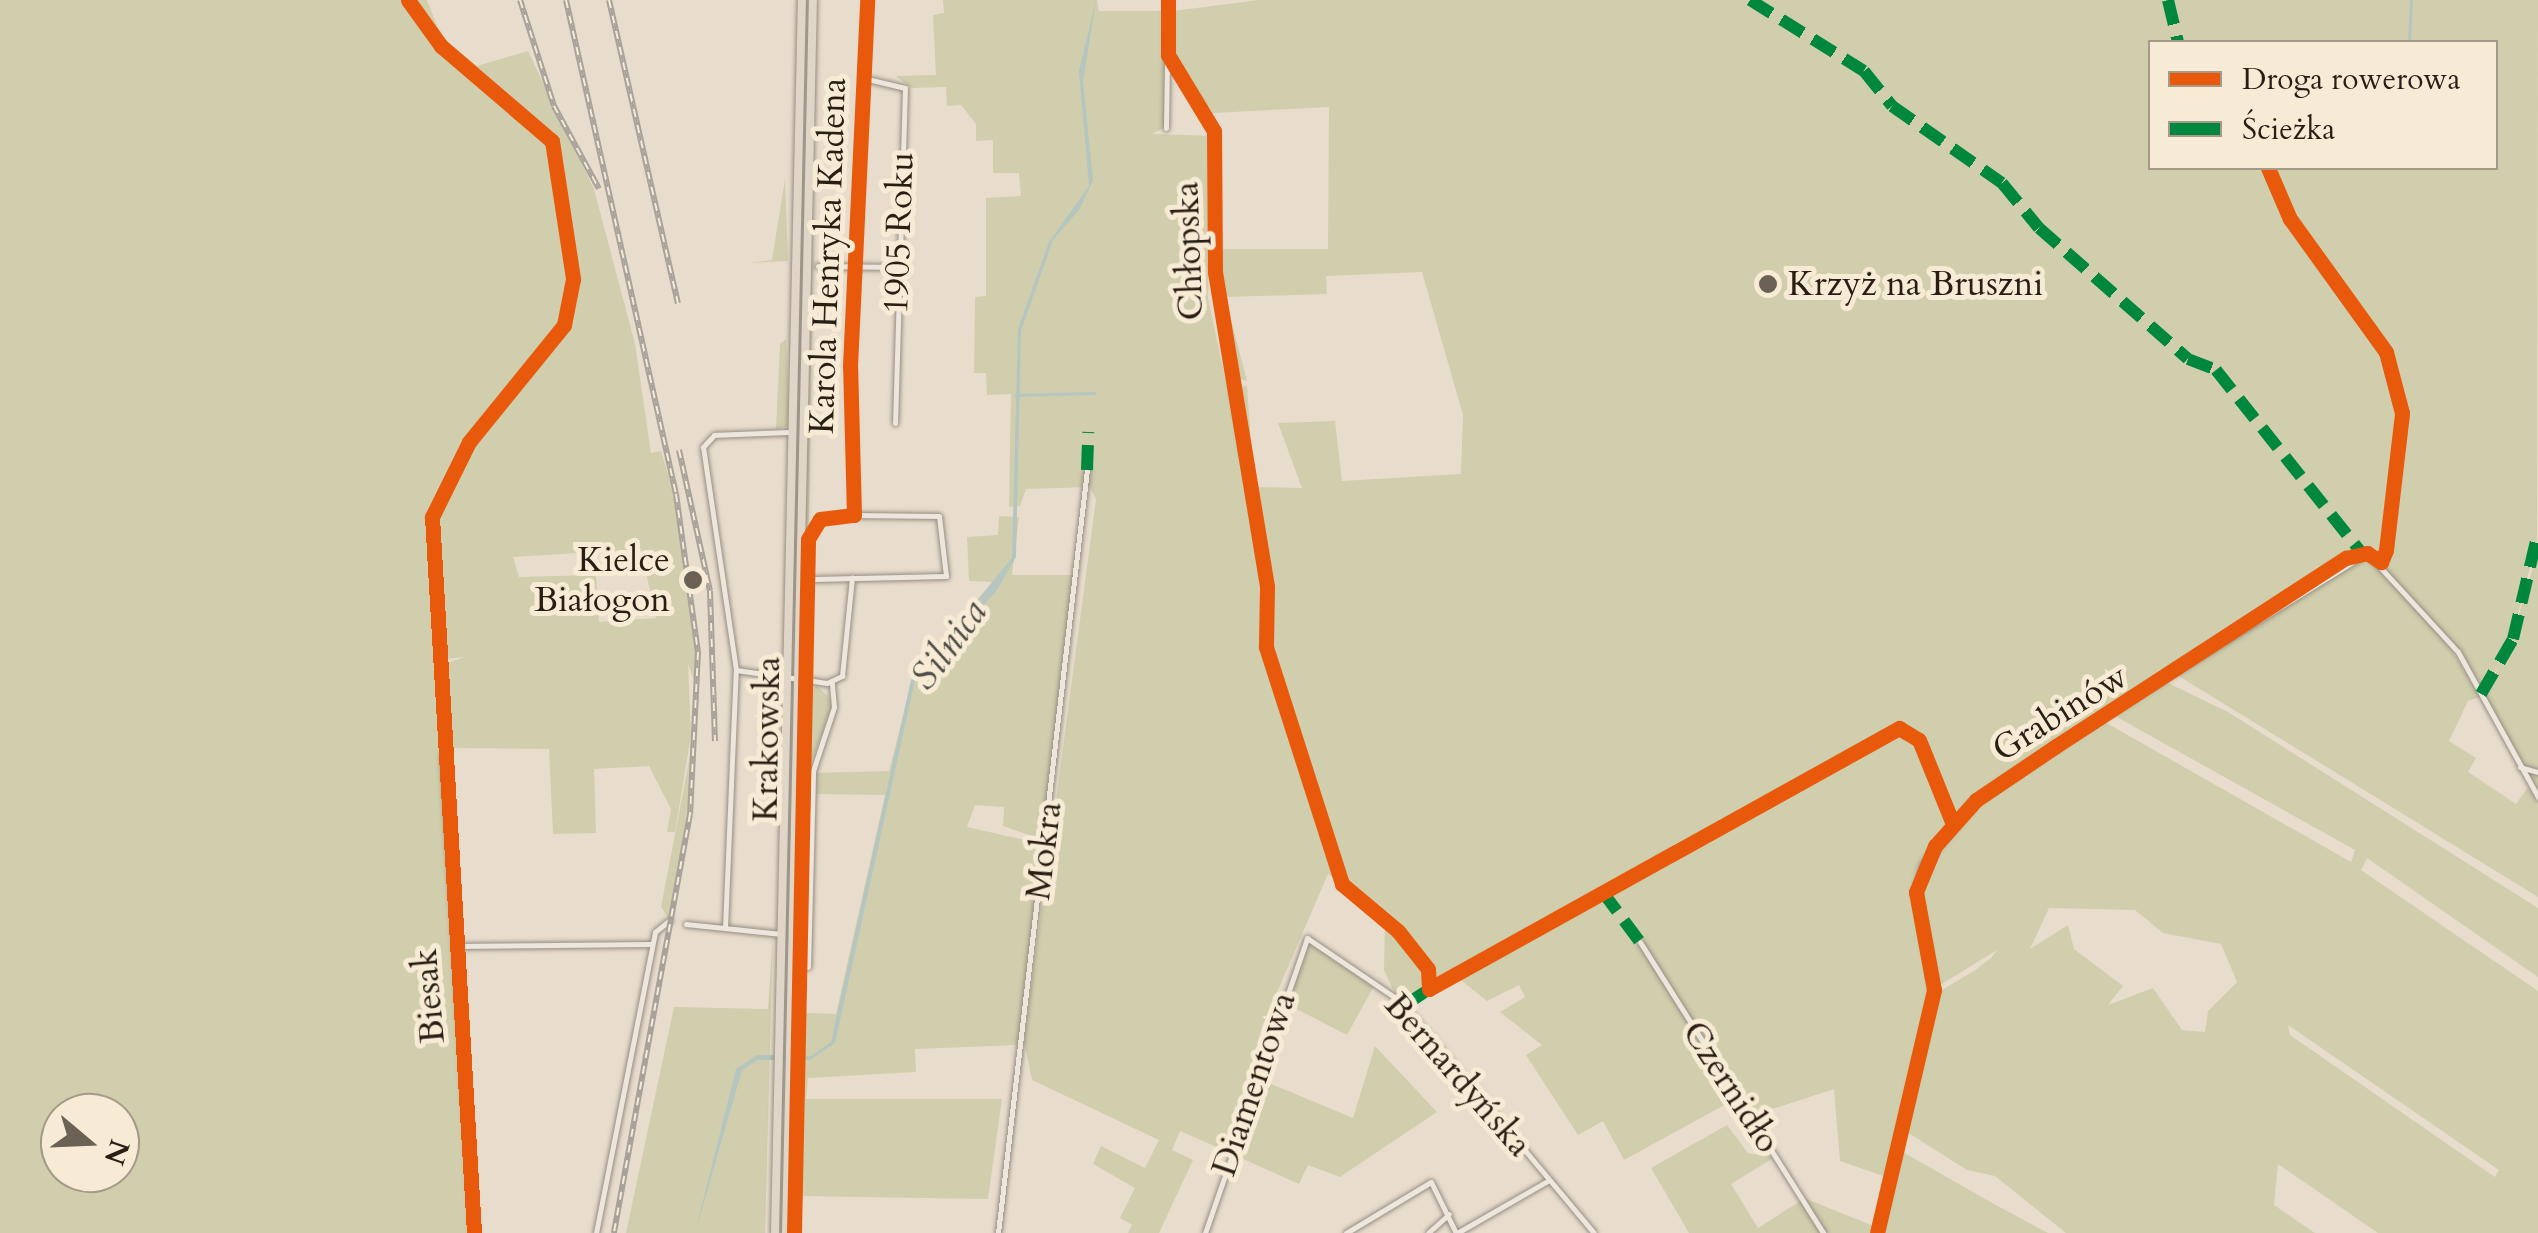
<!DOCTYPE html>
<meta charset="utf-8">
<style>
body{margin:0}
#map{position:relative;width:2538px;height:1233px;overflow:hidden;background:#e8ddcc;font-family:Cardo,serif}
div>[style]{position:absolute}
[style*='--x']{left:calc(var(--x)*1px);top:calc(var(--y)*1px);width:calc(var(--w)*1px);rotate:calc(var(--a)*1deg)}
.green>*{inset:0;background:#d0ceac}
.water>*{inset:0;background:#b5c5bf}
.stream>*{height:2.5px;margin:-1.25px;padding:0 1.25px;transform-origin:1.25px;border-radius:1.25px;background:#b5c5bf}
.roads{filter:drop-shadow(0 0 2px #968e83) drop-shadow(0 0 2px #968e83)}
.street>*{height:5px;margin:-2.5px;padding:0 2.5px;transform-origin:2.5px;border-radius:2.5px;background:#ece6dd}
.primary>*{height:8px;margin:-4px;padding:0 4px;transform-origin:4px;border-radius:4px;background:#e0d6c8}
.rail>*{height:6px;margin-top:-3px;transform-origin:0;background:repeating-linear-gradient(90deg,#f8ebd5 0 8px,#a7a29a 0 16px);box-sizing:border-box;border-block:2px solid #a7a29a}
.quiet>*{height:12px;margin-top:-6px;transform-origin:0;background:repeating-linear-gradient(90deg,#00873e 0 25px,transparent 0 37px)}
.cycleway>*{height:15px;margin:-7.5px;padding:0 7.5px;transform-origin:7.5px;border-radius:7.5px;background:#e8590c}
.dots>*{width:28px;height:28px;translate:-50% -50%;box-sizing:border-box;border:5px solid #f8ebd5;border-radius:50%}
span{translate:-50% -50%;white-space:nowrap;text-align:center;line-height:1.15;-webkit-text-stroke:10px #f8ebd5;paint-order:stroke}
.street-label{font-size:35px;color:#281e14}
.poi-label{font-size:35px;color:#281e14}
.left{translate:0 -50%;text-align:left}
.right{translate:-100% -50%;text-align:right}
.water-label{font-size:38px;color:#4c4d46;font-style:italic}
.legend{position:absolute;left:2148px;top:40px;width:350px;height:130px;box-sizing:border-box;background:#f8ebd5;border:2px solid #a59988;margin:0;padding:12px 18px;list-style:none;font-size:30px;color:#281e14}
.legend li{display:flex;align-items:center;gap:20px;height:50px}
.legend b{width:50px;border:2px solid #a59988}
.north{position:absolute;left:40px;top:1093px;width:100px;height:100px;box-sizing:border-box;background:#f8ebd5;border:2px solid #a59988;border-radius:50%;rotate:109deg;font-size:28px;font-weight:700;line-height:40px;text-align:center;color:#281e14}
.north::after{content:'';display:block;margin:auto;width:35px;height:45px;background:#6b6154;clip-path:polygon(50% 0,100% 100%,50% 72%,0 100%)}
</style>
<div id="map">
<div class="green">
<div style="clip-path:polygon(evenodd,0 0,427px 0,441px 36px,477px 66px,528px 51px,594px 189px,635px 344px,651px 453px,661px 451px,673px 491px,697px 661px,692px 781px,670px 920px,661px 907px,694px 735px,694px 681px,688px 663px,691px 735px,675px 832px,667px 832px,671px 809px,649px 766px,594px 769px,596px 833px,553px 834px,549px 749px,447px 748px,447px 663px,465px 657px,446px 659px,435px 592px,440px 662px,432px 670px,441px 667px,472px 1233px,0 1233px,0 0,641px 549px,656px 618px,599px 622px,596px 575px,519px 577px,513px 557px,641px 549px,0 0,60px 1113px,120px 1113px,120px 1173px,60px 1173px,60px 1113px)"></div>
<div style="clip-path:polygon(evenodd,943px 0,1097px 0,1099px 11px,1166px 11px,1164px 128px,1152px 134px,1213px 136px,1208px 298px,1269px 586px,1251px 489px,1238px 387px,1247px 386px,1254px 487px,1302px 488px,1278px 423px,1335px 421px,1342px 481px,1461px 474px,1463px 415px,1422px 272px,1326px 276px,1327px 294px,1225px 297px,1247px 381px,1234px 377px,1219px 249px,1328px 249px,1329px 107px,1213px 113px,1176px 63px,1173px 11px,1259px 0,2538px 0,2537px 541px,2511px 641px,2538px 550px,2538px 794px,2484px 696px,2499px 666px,2483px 691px,2459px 650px,2448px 644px,2480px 697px,2468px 701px,2449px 741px,2476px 758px,2468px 772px,2516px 804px,2528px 787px,2538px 802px,2538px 897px,2177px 675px,2218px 647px,2063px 738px,1980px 795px,1954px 821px,1952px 807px,1936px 776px,1952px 823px,1930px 849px,1916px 879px,1935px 994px,1974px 971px,1991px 958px,1997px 950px,1937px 987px,1918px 893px,1927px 859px,1984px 796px,2103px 721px,2351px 862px,2355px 850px,2115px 716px,2168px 683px,2228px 712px,2538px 908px,2538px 977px,2367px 858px,2361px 870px,2538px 991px,2538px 1233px,2378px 1233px,2278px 1164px,2274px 1205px,2315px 1233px,2066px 1233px,1995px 1176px,1967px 1170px,1907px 1132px,1915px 1084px,1889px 1178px,1840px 1161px,1834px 1089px,1754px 1115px,1735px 1088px,1737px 1098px,1624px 1160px,1603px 1121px,1578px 1135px,1526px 1055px,1542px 1045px,1500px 1012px,1525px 997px,1519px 985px,1487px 1001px,1453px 974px,1408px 998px,1395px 994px,1384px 970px,1385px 919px,1334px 865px,1339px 882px,1328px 874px,1262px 1027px,1228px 1152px,1180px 1131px,1172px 1150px,1193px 1160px,1159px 1233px,1128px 1233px,1132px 1225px,1120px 1218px,1135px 1188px,1093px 1164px,1101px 1146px,1145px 1168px,1159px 1140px,1032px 1080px,1024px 1042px,1096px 499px,1090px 487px,1026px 489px,1020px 506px,1009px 507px,1011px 394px,987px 395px,986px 373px,974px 373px,975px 297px,986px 296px,986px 198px,1021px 196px,1019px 173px,993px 173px,993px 140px,976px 141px,976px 124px,961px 105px,947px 106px,946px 87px,911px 88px,896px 76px,936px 75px,933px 15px,944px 13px,943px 0,2150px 42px,2496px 42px,2496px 168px,2150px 168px,2150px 42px,943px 0,2049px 908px,2135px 910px,2163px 933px,2221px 944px,2237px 982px,2208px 1011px,2205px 1032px,2182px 1030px,2153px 988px,2108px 1005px,2123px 986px,2074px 949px,2068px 925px,2030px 949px,2049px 908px,943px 0,2288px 1025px,2499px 1170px,2495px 1177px,2290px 1035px,2288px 1025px)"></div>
<div style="clip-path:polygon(804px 122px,804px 252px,795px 658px,793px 583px)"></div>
<div style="clip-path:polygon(785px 179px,788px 261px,747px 263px,772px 260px)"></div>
<div style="clip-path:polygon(813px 217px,809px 516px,806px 552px,805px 526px)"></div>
<div style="clip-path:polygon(786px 339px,790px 426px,776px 429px,780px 344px)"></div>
<div style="clip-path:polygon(999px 516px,1019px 517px,1012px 575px,1074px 575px,1043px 840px,1003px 826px,1004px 807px,975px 805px,967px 827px,1042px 844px,1020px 1045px,915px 1049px,916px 1072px,808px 1078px,806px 1099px,1002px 1099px,988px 1199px,798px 1196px,803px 929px,805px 1013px,836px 1014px,885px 795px,813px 794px,814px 773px,889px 771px,916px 666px,994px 582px,969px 581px,967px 537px,998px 535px)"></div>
<div style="clip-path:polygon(816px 685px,834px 702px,811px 763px,803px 923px,808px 698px)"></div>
<div style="clip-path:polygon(809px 687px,805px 697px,800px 923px,799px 778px,803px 697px)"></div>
<div style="clip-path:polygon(791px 696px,789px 942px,785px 942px,790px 697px)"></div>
<div style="clip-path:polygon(773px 936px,765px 1233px,626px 1233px,674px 1007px,768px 1009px)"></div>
<div style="clip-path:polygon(1310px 942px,1374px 986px,1347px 1035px,1285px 1003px)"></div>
<div style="clip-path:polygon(1375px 1046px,1437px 1112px,1340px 1177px,1308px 1165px,1299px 1184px,1232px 1154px,1257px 1078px,1353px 1118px)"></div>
<div style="clip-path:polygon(1727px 1125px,1748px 1153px,1775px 1157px,1731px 1184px,1758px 1228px,1802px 1200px,1821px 1233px,1689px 1233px,1651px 1168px)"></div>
<div style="clip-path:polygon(1901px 1151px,1994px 1204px,2048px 1233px,1879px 1233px)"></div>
<div style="clip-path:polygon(1804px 1198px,1876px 1227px,1875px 1233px,1825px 1233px)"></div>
</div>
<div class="water">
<div style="clip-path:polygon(1096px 0,1083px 82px,1093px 180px,1079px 210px,1053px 240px,1021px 331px,1016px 557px,997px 590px,915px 680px,835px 1043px,810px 1060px,758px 1060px,742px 1070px,695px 1233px,736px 1069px,757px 1055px,811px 1056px,831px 1042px,911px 680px,1012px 558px,1018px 329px,1049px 242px,1089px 186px,1079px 71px)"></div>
</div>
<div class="stream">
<div style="--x:2409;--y:42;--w:42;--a:-87.3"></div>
<div style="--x:1016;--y:395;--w:78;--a:-1.5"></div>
</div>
<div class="roads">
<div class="street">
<div style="--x:1168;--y:55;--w:89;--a:58.8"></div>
<div style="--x:1214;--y:131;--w:141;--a:89.6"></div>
<div style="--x:1215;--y:272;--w:187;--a:80.8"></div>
<div style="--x:863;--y:78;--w:43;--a:13.4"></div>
<div style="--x:905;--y:88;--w:335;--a:91.7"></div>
<div style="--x:1166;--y:128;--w:128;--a:-89.1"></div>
<div style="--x:818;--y:266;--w:80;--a:0.7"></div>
<div style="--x:814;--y:579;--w:132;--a:-1.3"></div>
<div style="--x:946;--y:576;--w:60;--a:-96.7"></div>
<div style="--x:939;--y:516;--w:85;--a:-179.3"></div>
<div style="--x:854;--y:515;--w:149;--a:-91.5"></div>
<div style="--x:850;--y:366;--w:366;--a:-87.3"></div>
<div style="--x:736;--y:670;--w:92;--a:8.1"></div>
<div style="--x:827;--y:683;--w:17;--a:-25"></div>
<div style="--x:842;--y:676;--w:99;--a:-84.2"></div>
<div style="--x:443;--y:755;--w:479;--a:86.3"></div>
<div style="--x:2520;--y:767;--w:19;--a:16"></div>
<div style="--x:686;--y:924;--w:96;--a:6"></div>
<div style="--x:725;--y:928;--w:258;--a:-87.6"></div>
<div style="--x:736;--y:670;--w:225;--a:-98.4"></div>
<div style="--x:703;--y:447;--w:16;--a:-47"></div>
<div style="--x:714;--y:435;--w:79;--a:-2.2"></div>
<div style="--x:1640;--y:942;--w:344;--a:57.8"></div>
<div style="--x:455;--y:946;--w:197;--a:-0.6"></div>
<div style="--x:808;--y:967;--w:196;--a:-88.5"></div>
<div style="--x:813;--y:771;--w:67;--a:-71.8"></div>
<div style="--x:834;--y:707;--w:25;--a:-95"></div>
<div style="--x:596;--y:1233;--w:307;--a:-78.9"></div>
<div style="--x:655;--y:932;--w:19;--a:-39"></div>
<div style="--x:998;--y:1233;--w:768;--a:-83.35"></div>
<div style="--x:1205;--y:1233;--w:312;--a:-70.9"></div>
<div style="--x:1307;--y:938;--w:112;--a:34.1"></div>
<div style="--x:1400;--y:1001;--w:302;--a:50.1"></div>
<div style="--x:1346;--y:1233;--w:99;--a:-31"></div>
<div style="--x:1431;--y:1182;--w:57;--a:63.9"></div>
<div style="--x:1428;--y:1233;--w:28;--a:-42"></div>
<div style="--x:1457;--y:1233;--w:106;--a:-29.9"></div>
<div style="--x:1877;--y:1233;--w:250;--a:-76.8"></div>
<div style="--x:1934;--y:990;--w:100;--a:-100.4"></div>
<div style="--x:1916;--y:892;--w:28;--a:-77"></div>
<div style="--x:1922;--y:865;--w:85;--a:-50.3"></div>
<div style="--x:1976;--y:800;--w:97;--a:-34"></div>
<div style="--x:2056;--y:746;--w:366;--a:-31.8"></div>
<div style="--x:2367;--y:553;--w:134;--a:47.4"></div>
<div style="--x:2458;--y:652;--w:166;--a:61.1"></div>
</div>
<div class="primary">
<div style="--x:775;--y:1233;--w:1233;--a:-88.75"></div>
<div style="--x:786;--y:1233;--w:1233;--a:-88.75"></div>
</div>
</div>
<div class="rail">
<div style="--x:520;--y:0;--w:111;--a:72.2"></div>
<div style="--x:554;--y:106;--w:94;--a:61.5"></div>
<div style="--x:566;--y:0;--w:506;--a:77.45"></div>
<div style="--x:676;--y:494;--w:160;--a:82.1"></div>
<div style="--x:698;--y:652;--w:162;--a:92.8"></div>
<div style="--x:690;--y:814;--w:426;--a:100.3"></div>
<div style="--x:609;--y:0;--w:311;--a:77.2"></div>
<div style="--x:679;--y:450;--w:144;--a:77.6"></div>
<div style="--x:710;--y:591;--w:150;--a:88.1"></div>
</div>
<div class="quiet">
<div style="--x:1750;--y:0;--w:134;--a:31.9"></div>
<div style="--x:1864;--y:71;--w:45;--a:51.3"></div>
<div style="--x:1892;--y:106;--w:134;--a:35"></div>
<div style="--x:2002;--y:183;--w:58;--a:50.6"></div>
<div style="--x:2039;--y:228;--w:198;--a:41.3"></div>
<div style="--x:2188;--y:359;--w:30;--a:21"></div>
<div style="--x:2216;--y:370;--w:233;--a:51.5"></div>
<div style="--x:2168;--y:0;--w:43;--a:76.6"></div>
<div style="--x:1087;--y:470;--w:38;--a:-88"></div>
<div style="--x:2481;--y:694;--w:64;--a:-59.8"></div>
<div style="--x:2513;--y:639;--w:110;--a:-76.8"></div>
<div style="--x:1602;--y:891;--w:64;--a:53.3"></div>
<div style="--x:1404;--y:1006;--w:36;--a:-34"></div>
</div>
<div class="cycleway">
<div style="--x:408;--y:0;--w:57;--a:54.3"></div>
<div style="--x:441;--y:46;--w:146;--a:40.6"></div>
<div style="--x:552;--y:141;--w:140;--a:81.3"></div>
<div style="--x:573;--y:279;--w:47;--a:101.1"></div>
<div style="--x:564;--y:325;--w:151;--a:129.1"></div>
<div style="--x:469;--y:442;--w:84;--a:116.3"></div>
<div style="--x:432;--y:517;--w:717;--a:86.64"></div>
<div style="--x:1168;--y:0;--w:55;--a:90"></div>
<div style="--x:1168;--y:55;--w:89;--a:58.8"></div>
<div style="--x:1214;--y:131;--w:141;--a:89.6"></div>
<div style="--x:1215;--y:272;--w:319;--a:80.6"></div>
<div style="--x:1267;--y:587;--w:60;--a:91"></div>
<div style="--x:1266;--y:647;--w:249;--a:72.2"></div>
<div style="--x:1342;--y:884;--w:73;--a:40"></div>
<div style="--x:1398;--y:931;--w:48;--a:51.7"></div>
<div style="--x:1428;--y:969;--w:20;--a:87"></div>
<div style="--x:1429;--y:989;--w:538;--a:-29.04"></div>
<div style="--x:1899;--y:728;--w:23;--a:31"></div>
<div style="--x:1919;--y:740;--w:91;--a:68"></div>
<div style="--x:794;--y:1233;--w:694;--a:-88.84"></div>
<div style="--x:808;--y:539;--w:23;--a:-59"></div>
<div style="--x:820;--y:519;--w:34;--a:-7"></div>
<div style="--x:854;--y:515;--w:149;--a:-91.5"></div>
<div style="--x:850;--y:366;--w:366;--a:-87.3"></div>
<div style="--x:1877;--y:1233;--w:250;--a:-76.8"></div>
<div style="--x:1934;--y:990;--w:100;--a:-100.4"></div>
<div style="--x:1916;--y:892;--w:50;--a:-67.6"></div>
<div style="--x:1935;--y:846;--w:62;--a:-48.3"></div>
<div style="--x:1976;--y:800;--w:97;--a:-34"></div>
<div style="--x:2056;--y:746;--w:346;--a:-33"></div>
<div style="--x:2346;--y:558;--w:22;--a:-13"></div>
<div style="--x:2367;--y:553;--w:17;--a:33"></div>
<div style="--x:2381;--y:562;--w:13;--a:-67"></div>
<div style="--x:2386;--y:550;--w:138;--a:-83.3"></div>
<div style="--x:2402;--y:413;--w:63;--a:-104.7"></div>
<div style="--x:2386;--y:352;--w:164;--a:-125.8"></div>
<div style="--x:2290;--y:219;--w:56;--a:-113.3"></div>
</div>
<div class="dots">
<div style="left:1768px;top:284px;background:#6b6154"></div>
<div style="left:693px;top:580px;background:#6b6154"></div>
</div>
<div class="street-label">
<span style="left:899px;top:233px;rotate:-88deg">1905 Roku</span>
<span style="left:1189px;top:251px;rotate:-92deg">Chłopska</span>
<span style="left:828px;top:256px;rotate:-88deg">Karola Henryka Kadena</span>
<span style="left:2060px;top:713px;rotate:-32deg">Grabinów</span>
<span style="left:767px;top:739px;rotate:-89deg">Krakowska</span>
<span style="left:1044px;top:851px;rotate:-83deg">Mokra</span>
<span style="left:429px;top:996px;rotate:-95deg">Biesak</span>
<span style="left:1458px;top:1075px;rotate:49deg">Bernardyńska</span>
<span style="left:1254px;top:1084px;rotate:-71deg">Diamentowa</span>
<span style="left:1731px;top:1087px;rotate:57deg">Czernidło</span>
</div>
<div class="poi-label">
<span class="left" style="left:1788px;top:284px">Krzyż na Bruszni</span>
<span class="right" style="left:670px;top:580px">Kielce<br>Białogon</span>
</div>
<div class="water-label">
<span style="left:949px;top:645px;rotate:-54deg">Silnica</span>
</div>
<ul class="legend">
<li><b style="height:12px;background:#e8590c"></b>Droga rowerowa</li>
<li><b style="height:12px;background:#00873e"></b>Ścieżka</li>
</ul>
<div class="north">N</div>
</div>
